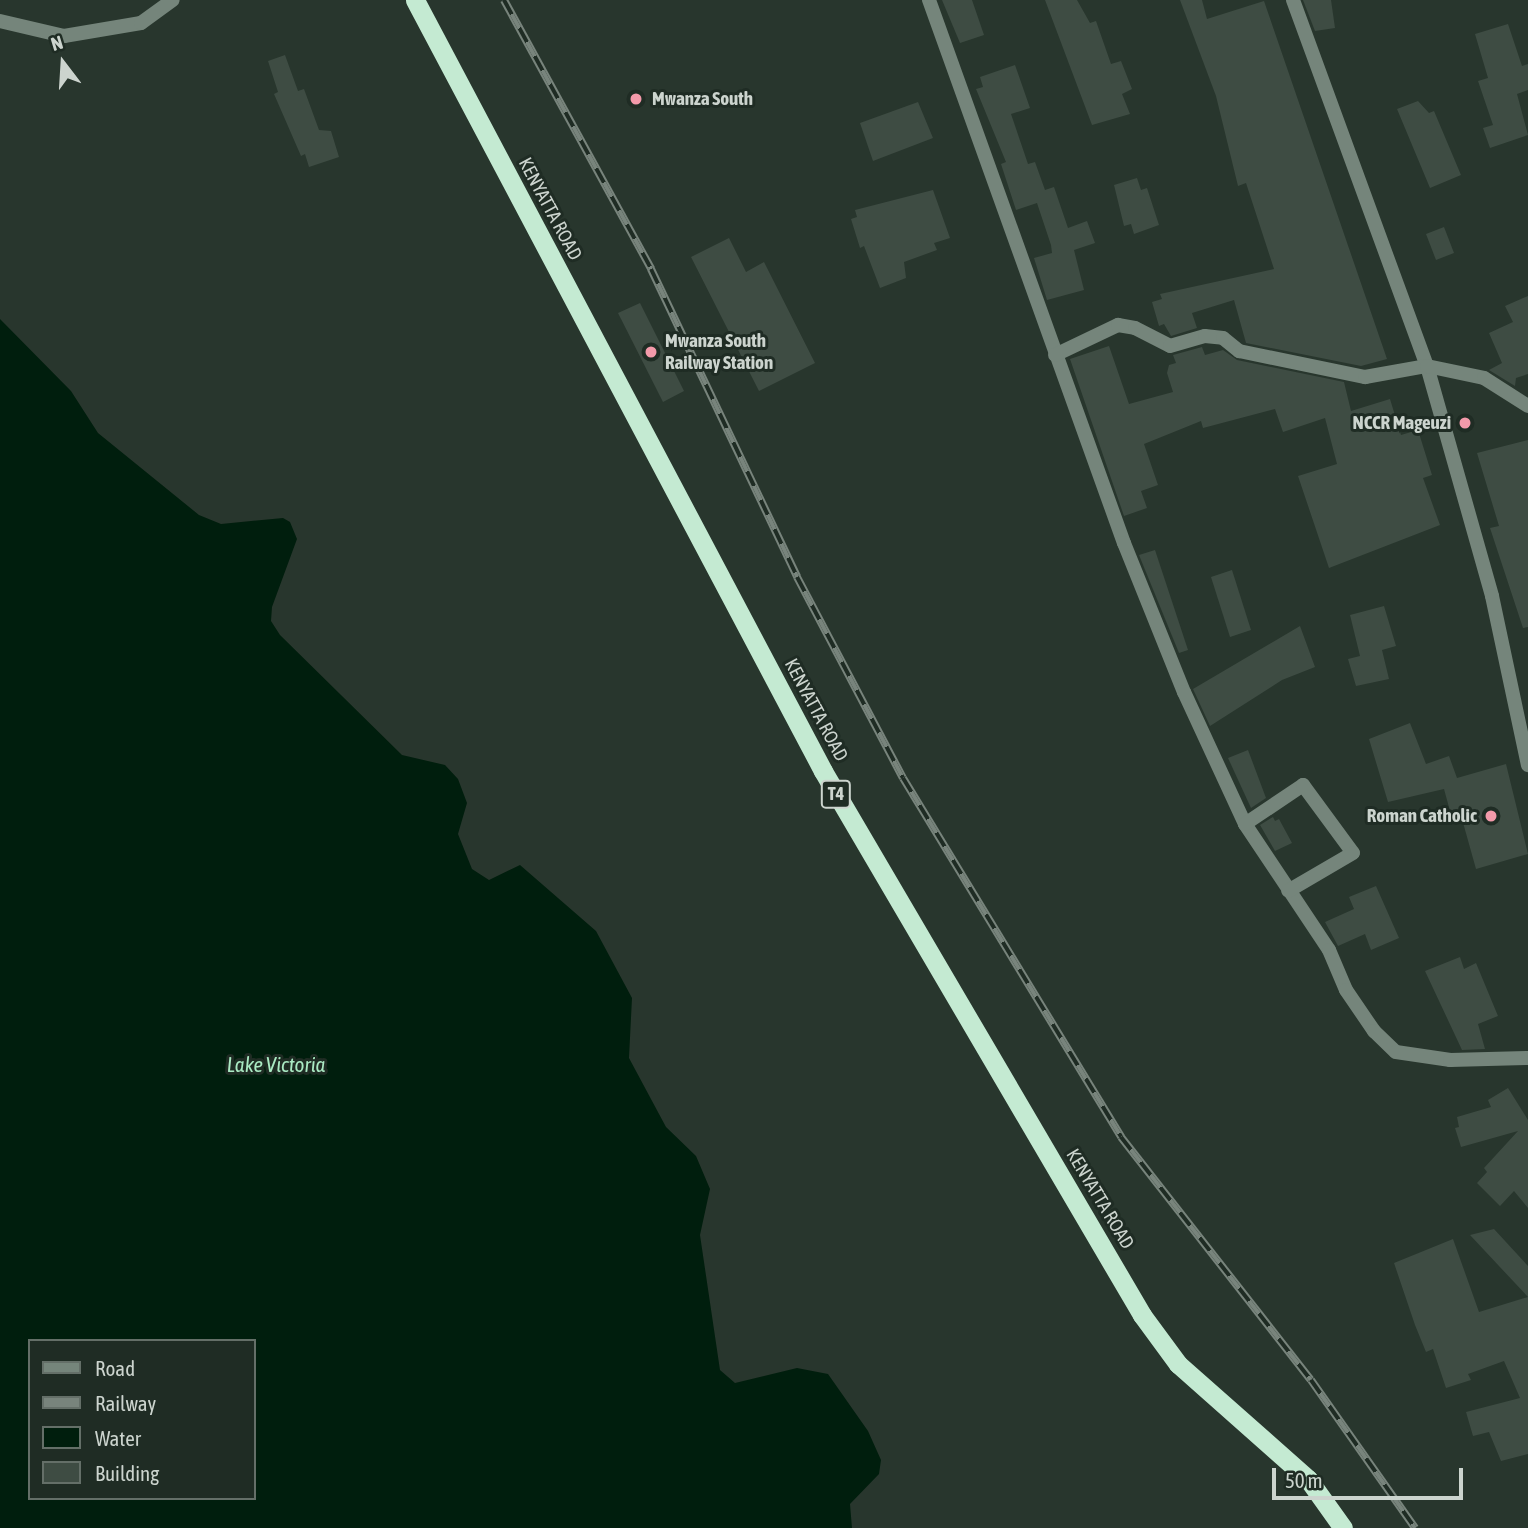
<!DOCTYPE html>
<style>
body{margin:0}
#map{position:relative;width:1528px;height:1528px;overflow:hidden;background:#28362d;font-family:"Asap Condensed",sans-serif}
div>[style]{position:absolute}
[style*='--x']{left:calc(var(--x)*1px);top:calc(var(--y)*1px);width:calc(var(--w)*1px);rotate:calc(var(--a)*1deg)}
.water>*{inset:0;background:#001e0d}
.building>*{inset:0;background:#3e4c43}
.service>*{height:14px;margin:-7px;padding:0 7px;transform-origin:7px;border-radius:7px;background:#75857b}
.minor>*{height:14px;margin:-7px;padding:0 7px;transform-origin:7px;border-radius:7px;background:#75857b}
.trunk>*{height:19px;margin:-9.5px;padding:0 9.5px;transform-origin:9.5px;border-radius:9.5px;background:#c4ead2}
.rail>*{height:8px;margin-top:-4px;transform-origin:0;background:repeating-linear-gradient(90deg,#1f2c24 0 16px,#78847c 0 32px);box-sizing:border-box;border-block:2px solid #78847c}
.dots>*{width:19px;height:19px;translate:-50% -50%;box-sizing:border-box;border:4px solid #1f2c24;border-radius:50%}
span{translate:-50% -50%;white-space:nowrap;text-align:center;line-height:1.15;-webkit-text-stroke:6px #1f2c24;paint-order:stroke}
.shield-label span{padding:2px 5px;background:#1f2c24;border:2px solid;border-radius:5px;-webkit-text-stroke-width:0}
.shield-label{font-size:18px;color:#ccd4ce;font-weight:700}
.poi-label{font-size:19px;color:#ccd4ce;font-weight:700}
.left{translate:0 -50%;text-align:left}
.right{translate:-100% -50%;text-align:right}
.street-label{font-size:19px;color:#ccd4ce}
.water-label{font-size:21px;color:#aaeac3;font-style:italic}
.legend{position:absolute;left:28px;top:1339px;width:228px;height:161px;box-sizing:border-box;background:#1f2c24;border:2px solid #646f68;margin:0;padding:9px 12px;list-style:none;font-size:21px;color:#ccd4ce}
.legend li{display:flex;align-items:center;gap:14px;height:35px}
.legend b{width:35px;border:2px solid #646f68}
.north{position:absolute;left:28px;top:28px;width:70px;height:70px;-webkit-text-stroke:5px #1f2c24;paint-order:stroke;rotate:343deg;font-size:19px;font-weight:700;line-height:28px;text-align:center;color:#ccd4ce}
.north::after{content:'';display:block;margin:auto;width:24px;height:32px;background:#ccd4ce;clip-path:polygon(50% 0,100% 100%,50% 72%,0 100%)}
.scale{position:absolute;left:1272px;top:1468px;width:191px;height:32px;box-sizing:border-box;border:4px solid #ccd4ce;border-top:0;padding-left:9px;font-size:21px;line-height:24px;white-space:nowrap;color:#ccd4ce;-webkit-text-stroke:5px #1f2c24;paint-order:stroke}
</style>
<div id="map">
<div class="water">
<div style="clip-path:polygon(evenodd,0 319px,71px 391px,98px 433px,199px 515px,221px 524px,283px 518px,290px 522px,297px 539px,272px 607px,271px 621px,280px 635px,402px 755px,445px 765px,458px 779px,467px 803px,458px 834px,472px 869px,489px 880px,520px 865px,596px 931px,632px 998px,629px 1058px,666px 1127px,696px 1156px,710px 1189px,700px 1235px,720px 1370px,735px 1383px,797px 1368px,828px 1374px,868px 1431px,881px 1460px,879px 1474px,850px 1504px,852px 1528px,0 1528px,0 319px,30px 1341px,254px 1341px,254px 1498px,30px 1498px,30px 1341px)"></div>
</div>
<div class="building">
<div style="clip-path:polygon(942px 0,972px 0,984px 35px,960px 43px)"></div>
<div style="clip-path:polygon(1045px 0,1077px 0,1090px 23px,1096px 21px,1111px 64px,1121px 61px,1132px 89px,1122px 94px,1130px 114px,1092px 125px)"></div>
<div style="clip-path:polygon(1180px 0,1202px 0,1207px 19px,1264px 1px,1387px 359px,1361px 366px,1246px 343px,1234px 300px,1192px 313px,1197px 328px,1171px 336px,1164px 324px,1159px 326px,1152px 302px,1162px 299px,1160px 294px,1274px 269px,1246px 183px,1238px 186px,1216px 96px)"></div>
<div style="clip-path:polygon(1303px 0,1331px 0,1335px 28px,1315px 31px)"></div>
<div style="clip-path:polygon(1508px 24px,1522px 66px,1528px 64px,1528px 90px,1517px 94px,1528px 135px,1490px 148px,1483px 128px,1493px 125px,1478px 81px,1488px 78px,1475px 34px)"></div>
<div style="clip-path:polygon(285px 55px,298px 91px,304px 89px,319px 130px,331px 131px,339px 157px,309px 167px,305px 154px,301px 156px,274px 94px,278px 92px,268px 61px)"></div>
<div style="clip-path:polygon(1015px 65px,1030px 108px,1011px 114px,1028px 164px,1035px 162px,1045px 190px,1054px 187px,1068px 228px,1087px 221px,1095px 243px,1074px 250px,1084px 290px,1047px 300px,1034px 258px,1052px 253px,1051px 245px,1037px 203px,1016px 210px,1001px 164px,1006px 162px,976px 89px,983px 87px,980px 77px)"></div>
<div style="clip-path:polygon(1418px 101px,1429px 113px,1434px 111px,1461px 175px,1430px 188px,1397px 109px)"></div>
<div style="clip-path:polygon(918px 102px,933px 138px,873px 161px,860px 123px)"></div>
<div style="clip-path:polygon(1137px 178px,1141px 190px,1147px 188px,1159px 225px,1134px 234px,1131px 224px,1124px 226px,1114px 185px)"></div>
<div style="clip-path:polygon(933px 190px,950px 238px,934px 243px,937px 250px,904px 262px,906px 278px,880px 288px,864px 246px,860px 248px,851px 219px,857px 217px,855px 210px)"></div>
<div style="clip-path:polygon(1444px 227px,1454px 253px,1436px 260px,1426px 234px)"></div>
<div style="clip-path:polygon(729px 238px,746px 272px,764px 262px,815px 363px,759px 391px,691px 257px)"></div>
<div style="clip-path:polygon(1528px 296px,1528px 374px,1516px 378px,1515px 386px,1489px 370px,1502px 363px,1489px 333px,1513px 322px,1505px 306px)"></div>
<div style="clip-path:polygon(640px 303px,684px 391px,663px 402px,618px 313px)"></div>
<div style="clip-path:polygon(1109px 346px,1129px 404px,1173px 392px,1167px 373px,1169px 365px,1176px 363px,1173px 355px,1202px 347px,1205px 355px,1223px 350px,1237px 360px,1344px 382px,1351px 411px,1390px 399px,1401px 435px,1418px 430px,1432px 475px,1423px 478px,1440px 525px,1329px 568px,1298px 476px,1337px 464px,1325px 418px,1283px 432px,1275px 409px,1203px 428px,1201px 421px,1144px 444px,1158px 485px,1141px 491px,1147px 508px,1124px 516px,1070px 359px)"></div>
<div style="clip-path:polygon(1528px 440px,1528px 627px,1523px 628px,1490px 528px,1499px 526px,1477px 453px)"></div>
<div style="clip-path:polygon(1155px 550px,1188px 650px,1179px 653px,1139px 555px)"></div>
<div style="clip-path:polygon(1232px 570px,1251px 630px,1230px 637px,1211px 577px)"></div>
<div style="clip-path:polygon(1384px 606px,1396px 646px,1382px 650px,1389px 679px,1356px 686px,1348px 659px,1360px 656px,1350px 615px)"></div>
<div style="clip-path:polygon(1300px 626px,1315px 667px,1282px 680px,1210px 726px,1193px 689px)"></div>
<div style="clip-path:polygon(1410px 723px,1426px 764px,1449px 756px,1457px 778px,1506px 764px,1528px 854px,1476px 869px,1462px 819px,1453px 822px,1444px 789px,1388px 802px,1369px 739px)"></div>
<div style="clip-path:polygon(1248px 750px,1266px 798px,1251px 808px,1228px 758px)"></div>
<div style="clip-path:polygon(1273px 817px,1275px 821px,1279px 819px,1292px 843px,1275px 851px,1260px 825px)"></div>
<div style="clip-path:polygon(1376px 886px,1399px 938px,1371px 950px,1365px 934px,1338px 946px,1325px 922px,1354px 909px,1349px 897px)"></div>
<div style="clip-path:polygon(1460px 957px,1464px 969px,1476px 963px,1498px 1016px,1478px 1024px,1485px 1049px,1462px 1050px,1425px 971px)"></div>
<div style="clip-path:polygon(1508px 1088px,1528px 1120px,1528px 1208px,1514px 1191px,1500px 1206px,1477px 1183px,1487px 1172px,1484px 1168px,1518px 1131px,1461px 1147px,1455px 1128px,1459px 1127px,1457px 1117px,1491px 1107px,1488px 1100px)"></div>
<div style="clip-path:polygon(1494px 1229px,1528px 1266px,1528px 1454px,1501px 1461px,1489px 1432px,1473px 1436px,1466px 1412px,1520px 1398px,1504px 1361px,1468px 1374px,1471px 1380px,1446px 1388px,1433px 1349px,1426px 1352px,1415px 1325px,1394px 1263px,1453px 1239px,1479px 1312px,1528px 1297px,1470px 1235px)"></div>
</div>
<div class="service">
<div style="--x:0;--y:21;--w:66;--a:13.2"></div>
<div style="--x:64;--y:36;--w:78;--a:-9.6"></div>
<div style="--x:141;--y:23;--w:39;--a:-36"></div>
</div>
<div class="minor">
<div style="--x:929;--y:0;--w:577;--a:70.25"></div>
<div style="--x:1124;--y:543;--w:161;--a:68.1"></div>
<div style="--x:1184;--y:692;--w:145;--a:65.2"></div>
<div style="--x:1245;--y:824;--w:151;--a:56.3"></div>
<div style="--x:1329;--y:950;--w:43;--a:67"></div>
<div style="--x:1346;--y:990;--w:50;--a:55.7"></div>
<div style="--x:1374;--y:1031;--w:30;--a:44"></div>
<div style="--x:1396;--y:1052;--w:55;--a:8.4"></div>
<div style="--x:1450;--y:1060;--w:78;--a:-1.5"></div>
<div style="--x:1293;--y:0;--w:390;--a:69.9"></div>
<div style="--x:1427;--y:366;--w:239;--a:74.2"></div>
<div style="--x:1492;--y:596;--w:173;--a:78"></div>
<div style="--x:1055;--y:355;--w:70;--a:-25.5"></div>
<div style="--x:1118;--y:325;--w:17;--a:10"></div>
<div style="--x:1135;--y:328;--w:39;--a:27"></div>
<div style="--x:1170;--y:346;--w:36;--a:-16"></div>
<div style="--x:1205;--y:336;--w:18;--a:6"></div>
<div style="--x:1223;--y:338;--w:21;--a:39"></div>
<div style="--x:1239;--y:351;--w:129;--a:11.7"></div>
<div style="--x:1365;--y:377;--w:63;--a:-10.1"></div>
<div style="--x:1427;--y:366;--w:58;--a:11.9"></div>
<div style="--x:1484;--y:378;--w:52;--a:32.5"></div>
<div style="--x:1245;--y:824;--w:70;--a:-33.9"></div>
<div style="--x:1303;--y:785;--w:84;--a:53.7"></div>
<div style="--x:1353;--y:853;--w:75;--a:149.7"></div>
</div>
<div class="trunk">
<div style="--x:415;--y:0;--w:872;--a:62.11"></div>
<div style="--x:823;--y:771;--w:631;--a:59.61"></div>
<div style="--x:1142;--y:1315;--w:61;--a:53.7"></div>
<div style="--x:1178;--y:1364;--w:174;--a:41.5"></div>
<div style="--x:1308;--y:1479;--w:60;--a:54.5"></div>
</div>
<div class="rail">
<div style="--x:504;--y:0;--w:307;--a:61.3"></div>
<div style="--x:651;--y:269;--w:341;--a:64.6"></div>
<div style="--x:797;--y:577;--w:227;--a:62.2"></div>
<div style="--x:903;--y:778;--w:420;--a:58.7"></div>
<div style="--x:1121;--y:1137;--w:308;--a:52"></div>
<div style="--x:1311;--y:1380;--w:181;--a:54.9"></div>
</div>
<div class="dots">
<div style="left:636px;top:99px;background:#f39aaa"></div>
<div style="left:651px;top:352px;background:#f39aaa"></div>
<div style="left:1465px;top:423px;background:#f39aaa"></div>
<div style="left:1491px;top:816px;background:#f39aaa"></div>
</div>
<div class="shield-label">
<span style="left:836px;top:794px">T4</span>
</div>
<div class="poi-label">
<span class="left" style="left:652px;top:99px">Mwanza South</span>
<span class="left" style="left:665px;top:352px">Mwanza South<br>Railway Station</span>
<span class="right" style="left:1451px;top:423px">NCCR Mageuzi</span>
<span class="right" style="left:1477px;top:816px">Roman Catholic</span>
</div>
<div class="street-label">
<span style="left:550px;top:209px;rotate:62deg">KENYATTA ROAD</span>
<span style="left:816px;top:710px;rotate:62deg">KENYATTA ROAD</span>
<span style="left:1100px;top:1199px;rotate:59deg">KENYATTA ROAD</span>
</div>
<div class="water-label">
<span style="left:276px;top:1064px">Lake Victoria</span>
</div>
<ul class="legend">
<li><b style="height:9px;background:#75857b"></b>Road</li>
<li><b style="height:9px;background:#78847c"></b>Railway</li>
<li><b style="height:19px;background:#001e0d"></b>Water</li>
<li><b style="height:19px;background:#3e4c43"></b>Building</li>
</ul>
<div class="north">N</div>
<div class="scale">50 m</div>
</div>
